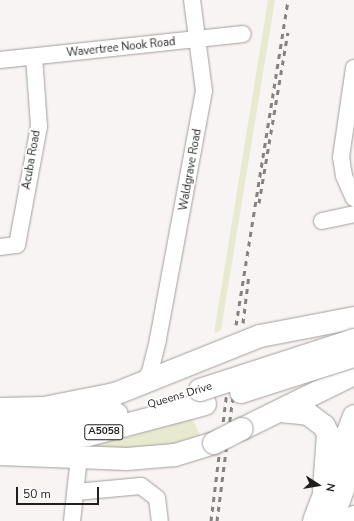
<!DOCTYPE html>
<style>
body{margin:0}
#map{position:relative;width:354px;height:521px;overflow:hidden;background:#f8f4f3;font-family:"Nunito Sans",sans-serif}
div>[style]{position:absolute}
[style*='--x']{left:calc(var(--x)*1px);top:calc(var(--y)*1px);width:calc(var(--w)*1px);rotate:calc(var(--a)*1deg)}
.green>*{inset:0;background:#e8ead0}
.roads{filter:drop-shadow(0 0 1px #a29e9d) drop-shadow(0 0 1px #a29e9d)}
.minor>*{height:16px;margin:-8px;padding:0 8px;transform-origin:8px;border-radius:8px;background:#fff}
.highway>*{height:22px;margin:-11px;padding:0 11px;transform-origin:11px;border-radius:11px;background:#fff}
.rail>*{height:3px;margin-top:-1.5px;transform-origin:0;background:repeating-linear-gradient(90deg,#858382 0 5px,transparent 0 10px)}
.bridges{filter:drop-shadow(0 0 1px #a29e9d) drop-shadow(0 0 1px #a29e9d)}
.highway-bridge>*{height:22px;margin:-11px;padding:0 11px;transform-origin:11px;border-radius:11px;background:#fff}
span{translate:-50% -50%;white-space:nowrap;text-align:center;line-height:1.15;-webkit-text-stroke:3.5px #fff;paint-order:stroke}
.shield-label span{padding:1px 3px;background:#fff;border:1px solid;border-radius:3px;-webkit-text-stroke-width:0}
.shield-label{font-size:10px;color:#201f1e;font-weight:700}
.street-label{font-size:11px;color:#201f1e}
.north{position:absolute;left:298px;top:465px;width:40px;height:40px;-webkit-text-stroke:3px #fff;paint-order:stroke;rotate:102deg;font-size:11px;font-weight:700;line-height:16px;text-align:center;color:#201f1e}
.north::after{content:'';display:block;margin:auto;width:14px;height:18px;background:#201f1e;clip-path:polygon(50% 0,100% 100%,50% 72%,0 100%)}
.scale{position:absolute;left:16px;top:487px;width:83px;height:18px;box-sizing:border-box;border:2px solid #201f1e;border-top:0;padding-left:5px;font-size:12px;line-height:14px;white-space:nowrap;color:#201f1e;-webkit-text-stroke:3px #fff;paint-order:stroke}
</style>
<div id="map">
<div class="green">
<div style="clip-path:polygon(268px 0,275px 0,221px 330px,214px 333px)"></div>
<div style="clip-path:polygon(192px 417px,201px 438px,179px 450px,84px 446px,119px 440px)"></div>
</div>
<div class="roads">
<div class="minor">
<div style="--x:0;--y:60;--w:244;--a:-6.1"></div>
<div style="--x:354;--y:68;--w:90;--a:98.3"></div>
<div style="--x:341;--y:157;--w:19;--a:81"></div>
<div style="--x:344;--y:176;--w:24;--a:66"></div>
<div style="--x:322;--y:221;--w:33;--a:-12"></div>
<div style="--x:0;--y:247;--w:17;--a:-7"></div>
<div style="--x:17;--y:245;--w:121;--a:-79.5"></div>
<div style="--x:39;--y:126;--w:69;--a:-94.1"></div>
<div style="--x:141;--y:385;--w:16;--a:-55"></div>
<div style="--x:150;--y:372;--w:34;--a:-76"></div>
<div style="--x:158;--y:339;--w:252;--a:-79.5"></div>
<div style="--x:204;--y:91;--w:92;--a:-97.5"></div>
<div style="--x:76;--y:492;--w:65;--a:-5.3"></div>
<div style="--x:141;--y:486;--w:20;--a:37"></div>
<div style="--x:157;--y:498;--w:23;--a:83"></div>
<div style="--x:72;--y:521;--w:63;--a:-83.7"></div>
</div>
<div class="highway">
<div style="--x:0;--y:409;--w:44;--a:-1.3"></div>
<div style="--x:44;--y:408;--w:72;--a:-11.2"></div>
<div style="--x:115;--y:394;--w:156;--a:-21.8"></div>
<div style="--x:260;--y:336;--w:96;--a:-10.8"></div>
<div style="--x:281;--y:411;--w:27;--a:6"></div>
<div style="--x:308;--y:414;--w:20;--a:37"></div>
<div style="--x:324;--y:426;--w:9;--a:63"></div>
<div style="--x:328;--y:434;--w:56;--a:94.1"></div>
<div style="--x:0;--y:425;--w:117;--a:-5.4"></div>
<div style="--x:242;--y:429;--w:125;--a:-26.2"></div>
<div style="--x:2;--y:443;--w:86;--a:-5.3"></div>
<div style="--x:88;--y:435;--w:121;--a:-14.8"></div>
<div style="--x:0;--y:454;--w:127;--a:2.3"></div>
<div style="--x:127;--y:459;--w:48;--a:-4.8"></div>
<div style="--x:175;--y:455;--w:41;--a:-17.1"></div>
<div style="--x:314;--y:521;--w:112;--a:-69.1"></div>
<div style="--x:332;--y:521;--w:67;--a:-70.8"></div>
<div style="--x:353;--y:521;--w:4;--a:-76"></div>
</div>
</div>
<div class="rail">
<div style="--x:259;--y:203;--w:173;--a:-80.4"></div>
<div style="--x:243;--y:323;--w:49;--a:-83"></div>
<div style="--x:236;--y:325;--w:329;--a:-80.9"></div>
<div style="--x:211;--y:521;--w:147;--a:-83"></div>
<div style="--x:217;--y:521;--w:149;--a:-82.7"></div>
</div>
<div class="bridges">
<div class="highway-bridge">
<div style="--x:200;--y:390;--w:162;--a:-18"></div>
<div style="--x:241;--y:392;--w:119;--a:-17.7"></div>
<div style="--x:214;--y:443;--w:31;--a:-27"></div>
</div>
</div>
<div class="shield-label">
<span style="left:104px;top:432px">A5058</span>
</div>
<div class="street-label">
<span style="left:121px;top:48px;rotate:-6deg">Wavertree Nook Road</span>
<span style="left:32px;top:160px;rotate:-80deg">Acuba Road</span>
<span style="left:191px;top:170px;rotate:-80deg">Waldgrave Road</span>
<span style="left:180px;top:396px;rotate:-17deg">Queens Drive</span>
</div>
<div class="north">N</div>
<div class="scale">50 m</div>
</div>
